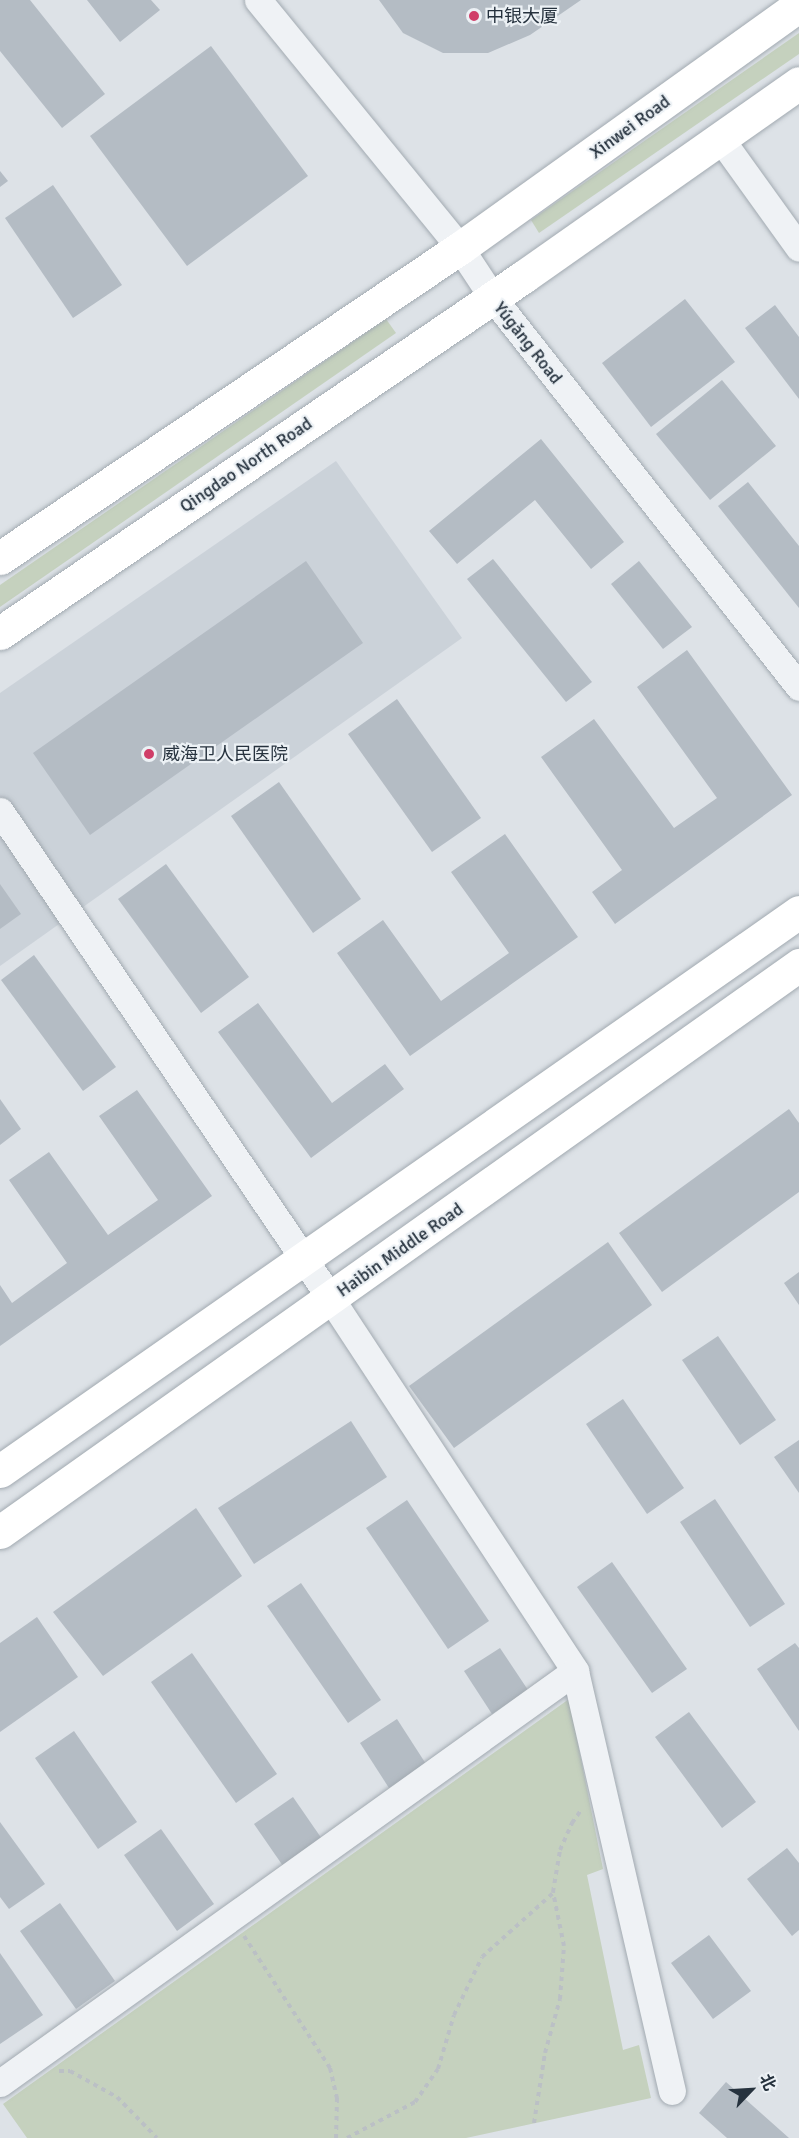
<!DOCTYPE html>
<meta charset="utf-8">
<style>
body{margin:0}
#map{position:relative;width:799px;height:2138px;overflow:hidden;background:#dde2e7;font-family:Signika,"Noto Sans SC",sans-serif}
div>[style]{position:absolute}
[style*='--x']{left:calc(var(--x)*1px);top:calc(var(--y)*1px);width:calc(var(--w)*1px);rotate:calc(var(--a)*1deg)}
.built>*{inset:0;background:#cbd2d9}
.green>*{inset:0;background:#c5d1be}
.building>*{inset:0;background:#b4bcc4}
.path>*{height:4px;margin-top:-2px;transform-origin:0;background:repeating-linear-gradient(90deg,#bbc0c5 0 4.5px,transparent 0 9px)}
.roads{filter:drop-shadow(0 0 2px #a2aab1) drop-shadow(0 0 2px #a2aab1)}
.minor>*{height:27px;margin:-13.5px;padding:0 13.5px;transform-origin:13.5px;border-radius:13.5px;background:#eff2f5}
.major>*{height:33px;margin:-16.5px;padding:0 16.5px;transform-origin:16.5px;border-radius:16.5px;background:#fff}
.dots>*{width:16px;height:16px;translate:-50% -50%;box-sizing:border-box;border:3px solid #ecf1f5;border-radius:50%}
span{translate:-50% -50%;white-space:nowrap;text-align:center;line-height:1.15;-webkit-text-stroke:4.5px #ecf1f5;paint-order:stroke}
.poi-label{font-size:18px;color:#26323e}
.left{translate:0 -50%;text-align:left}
.street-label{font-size:18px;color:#26323e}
.north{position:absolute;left:721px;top:2060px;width:60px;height:60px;-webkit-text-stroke:4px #ecf1f5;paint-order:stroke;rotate:65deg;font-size:16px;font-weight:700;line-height:24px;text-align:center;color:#26323e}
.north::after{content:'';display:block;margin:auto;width:21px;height:27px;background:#26323e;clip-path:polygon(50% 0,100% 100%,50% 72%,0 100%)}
</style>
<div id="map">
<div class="built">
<div style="clip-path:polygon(336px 461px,462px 638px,0 966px,0 693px)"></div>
</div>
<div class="green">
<div style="clip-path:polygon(799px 33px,799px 54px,539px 233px,531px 220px)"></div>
<div style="clip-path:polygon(386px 319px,396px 333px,0 607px,0 585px)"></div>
<div style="clip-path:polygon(569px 1699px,603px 1869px,587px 1875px,623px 2050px,639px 2045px,651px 2098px,466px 2138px,27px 2138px,3px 2104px)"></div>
</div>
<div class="building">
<div style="clip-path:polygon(0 0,30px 0,105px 94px,62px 128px,0 51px)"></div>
<div style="clip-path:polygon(87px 0,151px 0,160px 10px,120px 42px)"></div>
<div style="clip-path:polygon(379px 0,581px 0,530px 35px,488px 53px,443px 53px,403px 33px)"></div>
<div style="clip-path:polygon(211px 46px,308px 176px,187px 266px,90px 136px)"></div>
<div style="clip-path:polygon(0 171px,8px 181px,0 187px)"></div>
<div style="clip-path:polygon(53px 185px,122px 285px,73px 318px,5px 218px)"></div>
<div style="clip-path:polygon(685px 299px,735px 362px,651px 427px,602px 363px)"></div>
<div style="clip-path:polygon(775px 305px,799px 337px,799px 399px,745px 328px)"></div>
<div style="clip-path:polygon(722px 380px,776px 446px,710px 500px,656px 434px)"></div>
<div style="clip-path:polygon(541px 439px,624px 542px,591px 569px,535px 500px,457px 564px,429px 531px)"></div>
<div style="clip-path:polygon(748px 482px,799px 546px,799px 608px,718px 506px)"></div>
<div style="clip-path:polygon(493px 559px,592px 682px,566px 702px,467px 579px)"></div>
<div style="clip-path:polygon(306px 561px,363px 643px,90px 835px,33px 753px)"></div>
<div style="clip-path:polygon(639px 561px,692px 627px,663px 649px,611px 584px)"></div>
<div style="clip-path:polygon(687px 650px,792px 795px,615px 924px,592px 892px,622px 870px,541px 757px,594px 719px,674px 828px,717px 798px,637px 687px)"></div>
<div style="clip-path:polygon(397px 699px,481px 818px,432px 852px,348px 734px)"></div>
<div style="clip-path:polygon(279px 782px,361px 899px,313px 933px,231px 816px)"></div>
<div style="clip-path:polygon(505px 834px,578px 937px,410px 1056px,337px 953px,383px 920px,441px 1001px,509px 953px,451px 872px)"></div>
<div style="clip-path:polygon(166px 864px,249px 977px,201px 1013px,118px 899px)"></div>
<div style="clip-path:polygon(0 884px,21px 914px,0 929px)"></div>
<div style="clip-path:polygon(34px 955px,116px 1067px,83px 1091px,1px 980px)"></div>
<div style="clip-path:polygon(258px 1003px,332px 1103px,385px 1064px,404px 1089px,311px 1158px,218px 1032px)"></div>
<div style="clip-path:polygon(137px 1090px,212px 1196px,0 1346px,0 1285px,12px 1303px,67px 1263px,9px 1180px,49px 1152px,108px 1235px,158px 1200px,99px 1116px)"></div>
<div style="clip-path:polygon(0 1099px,21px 1129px,0 1145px)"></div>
<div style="clip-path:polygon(789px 1109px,799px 1123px,799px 1192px,662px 1292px,619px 1233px)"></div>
<div style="clip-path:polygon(608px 1242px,652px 1305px,454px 1448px,409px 1386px)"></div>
<div style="clip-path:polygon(799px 1272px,799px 1305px,784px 1283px)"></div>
<div style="clip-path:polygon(718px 1336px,776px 1420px,740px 1445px,682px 1360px)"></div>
<div style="clip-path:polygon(623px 1399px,684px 1488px,647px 1514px,586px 1424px)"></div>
<div style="clip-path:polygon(351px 1421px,387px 1477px,254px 1564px,218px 1508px)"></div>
<div style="clip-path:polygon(799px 1440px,799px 1493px,774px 1457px)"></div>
<div style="clip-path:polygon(715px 1499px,785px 1604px,750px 1627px,680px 1522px)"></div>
<div style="clip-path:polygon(407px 1500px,489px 1621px,448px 1649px,366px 1528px)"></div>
<div style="clip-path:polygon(196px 1508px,242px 1576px,103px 1676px,53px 1612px)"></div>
<div style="clip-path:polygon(612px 1562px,687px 1669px,652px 1693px,577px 1587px)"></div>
<div style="clip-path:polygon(301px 1583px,381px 1700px,348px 1723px,267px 1606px)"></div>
<div style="clip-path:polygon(37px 1617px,78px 1677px,0 1732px,0 1643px)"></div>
<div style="clip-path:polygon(795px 1643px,799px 1648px,799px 1731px,757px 1669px)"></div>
<div style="clip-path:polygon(500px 1648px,528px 1690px,492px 1714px,464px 1671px)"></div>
<div style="clip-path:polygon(192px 1653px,277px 1774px,236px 1803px,151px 1682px)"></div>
<div style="clip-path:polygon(689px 1712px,756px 1802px,722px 1828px,655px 1737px)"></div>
<div style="clip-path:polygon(397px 1719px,426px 1764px,389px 1788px,360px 1743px)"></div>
<div style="clip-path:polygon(74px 1731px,137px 1822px,98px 1849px,35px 1758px)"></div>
<div style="clip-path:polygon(293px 1797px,322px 1839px,283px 1866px,254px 1824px)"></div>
<div style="clip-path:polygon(0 1822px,45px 1884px,9px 1909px,0 1897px)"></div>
<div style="clip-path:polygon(161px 1829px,214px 1904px,177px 1931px,124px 1855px)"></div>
<div style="clip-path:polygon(787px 1848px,799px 1863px,799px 1930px,792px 1936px,747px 1879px)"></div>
<div style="clip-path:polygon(60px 1903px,115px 1981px,76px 2009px,20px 1931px)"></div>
<div style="clip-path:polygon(709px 1935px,751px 1991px,713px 2019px,671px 1963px)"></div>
<div style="clip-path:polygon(0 1953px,43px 2015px,0 2044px)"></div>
<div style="clip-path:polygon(726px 2082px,789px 2138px,727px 2138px,699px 2113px)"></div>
</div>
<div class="path">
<div style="--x:244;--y:1936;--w:158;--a:56.9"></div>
<div style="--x:330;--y:2068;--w:31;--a:77"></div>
<div style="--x:337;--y:2098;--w:40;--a:91.4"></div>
<div style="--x:59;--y:2071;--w:11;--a:0"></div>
<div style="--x:70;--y:2071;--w:54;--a:29"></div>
<div style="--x:117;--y:2097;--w:57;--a:45.7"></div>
<div style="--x:534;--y:2123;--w:71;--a:-81.1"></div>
<div style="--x:545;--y:2053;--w:56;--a:-74.5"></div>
<div style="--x:560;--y:1999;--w:53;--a:-85.7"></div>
<div style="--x:564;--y:1946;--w:55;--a:-101.5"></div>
<div style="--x:553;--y:1892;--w:43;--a:-80.5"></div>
<div style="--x:560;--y:1850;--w:30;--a:-66"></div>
<div style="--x:572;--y:1823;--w:16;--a:-55"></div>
<div style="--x:347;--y:2138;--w:77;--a:-27.9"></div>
<div style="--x:415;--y:2102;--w:40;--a:-55.1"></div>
<div style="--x:438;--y:2069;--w:56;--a:-73.5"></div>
<div style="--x:454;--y:2015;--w:64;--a:-64.2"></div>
<div style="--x:482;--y:1957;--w:96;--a:-42"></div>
</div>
<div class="roads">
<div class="minor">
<div style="--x:258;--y:0;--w:320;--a:50.8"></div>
<div style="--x:460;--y:248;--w:60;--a:56.6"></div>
<div style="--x:493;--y:298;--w:495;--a:51.8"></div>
<div style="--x:720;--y:138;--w:135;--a:54.3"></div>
<div style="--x:0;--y:811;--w:590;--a:55.85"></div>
<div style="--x:331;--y:1299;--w:445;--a:56.7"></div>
<div style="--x:575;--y:1671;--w:431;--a:77"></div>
<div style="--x:0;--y:2083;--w:707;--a:-35.62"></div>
</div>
<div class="major">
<div style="--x:0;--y:558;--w:555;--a:-33.98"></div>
<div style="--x:460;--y:248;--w:417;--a:-35.6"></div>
<div style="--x:0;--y:633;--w:633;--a:-34.24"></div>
<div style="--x:523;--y:277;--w:337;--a:-35.1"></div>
<div style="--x:0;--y:1471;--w:975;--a:-34.98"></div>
<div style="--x:0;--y:1532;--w:980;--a:-35.36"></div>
</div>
</div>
<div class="dots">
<div style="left:474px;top:16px;background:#d03e69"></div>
<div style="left:149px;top:754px;background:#d03e69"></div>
</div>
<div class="poi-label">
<span class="left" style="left:486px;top:16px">中银大厦</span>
<span class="left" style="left:162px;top:754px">威海卫人民医院</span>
</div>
<div class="street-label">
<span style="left:630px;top:127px;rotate:-36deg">Xinwei Road</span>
<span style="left:528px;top:343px;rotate:52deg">Yúgǎng Road</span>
<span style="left:246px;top:465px;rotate:-34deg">Qingdao North Road</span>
<span style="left:400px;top:1250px;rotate:-35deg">Haibin Middle Road</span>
</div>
<div class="north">北</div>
</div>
